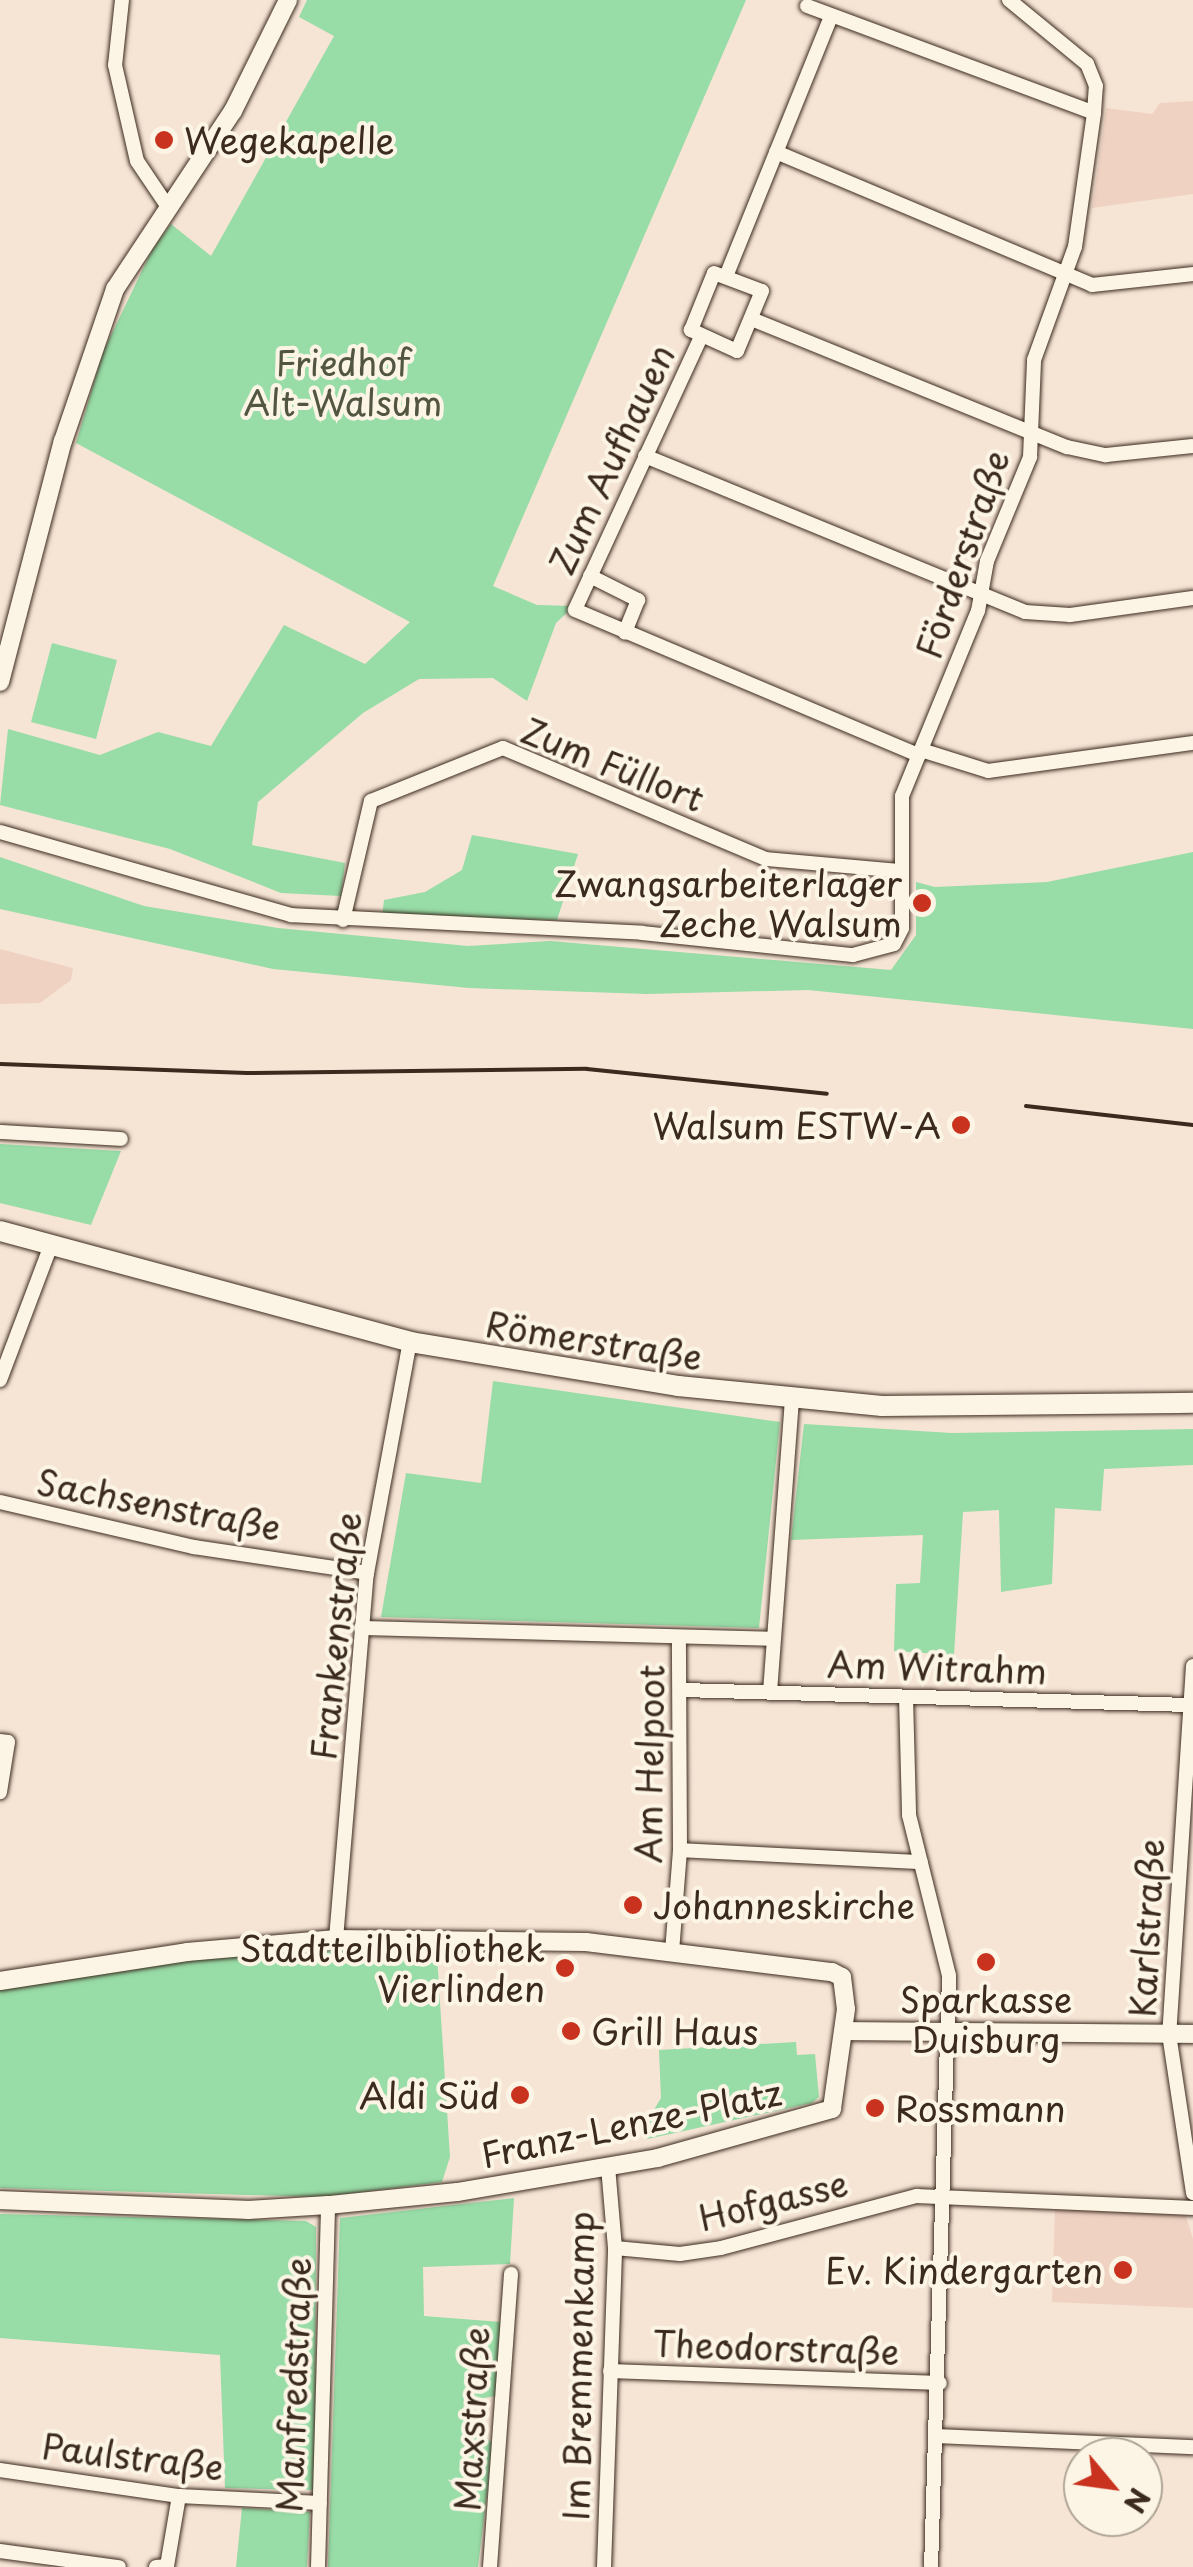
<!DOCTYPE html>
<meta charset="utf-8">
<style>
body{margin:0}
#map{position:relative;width:1193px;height:2567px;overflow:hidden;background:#f6e5d5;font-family:"Playpen Sans",sans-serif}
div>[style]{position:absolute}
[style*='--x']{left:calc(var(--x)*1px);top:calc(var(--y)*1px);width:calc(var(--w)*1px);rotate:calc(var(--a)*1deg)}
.built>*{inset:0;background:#efd2c2}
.green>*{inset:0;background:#98dca7}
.roads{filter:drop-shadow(0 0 2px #3b2a1e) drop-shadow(0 0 2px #3b2a1e)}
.minor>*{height:14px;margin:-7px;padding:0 7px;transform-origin:7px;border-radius:7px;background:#fcf5e5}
.tertiary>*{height:18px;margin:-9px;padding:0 9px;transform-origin:9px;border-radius:9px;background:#fcf5e5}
.secondary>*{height:20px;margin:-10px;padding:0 10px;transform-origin:10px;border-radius:10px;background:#fcf5e5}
.rail>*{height:4px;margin:-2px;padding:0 2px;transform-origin:2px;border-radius:2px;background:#3b2a1e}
.dots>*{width:28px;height:28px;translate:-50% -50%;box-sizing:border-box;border:5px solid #fcf5e5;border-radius:50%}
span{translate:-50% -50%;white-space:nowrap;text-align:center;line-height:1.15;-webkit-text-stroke:8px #fcf5e5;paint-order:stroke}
.poi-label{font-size:35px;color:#3b2a1e}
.left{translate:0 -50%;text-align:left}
.right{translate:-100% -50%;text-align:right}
.park-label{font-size:35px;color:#525640}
.street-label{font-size:35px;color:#3b2a1e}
.north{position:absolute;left:1063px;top:2437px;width:100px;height:100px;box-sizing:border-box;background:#fcf5e5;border:2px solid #afa495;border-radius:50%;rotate:119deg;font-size:28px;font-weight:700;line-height:40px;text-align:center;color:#3b2a1e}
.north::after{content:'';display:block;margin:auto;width:35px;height:45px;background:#c8321e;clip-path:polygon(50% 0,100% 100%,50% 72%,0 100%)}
</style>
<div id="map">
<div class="built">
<div style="clip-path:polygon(1193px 101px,1193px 194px,1092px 208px,1106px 108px,1152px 114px,1160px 103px)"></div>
<div style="clip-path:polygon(0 949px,73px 968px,71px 980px,40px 1003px,0 1004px)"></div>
<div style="clip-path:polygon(1055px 2208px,1185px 2213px,1193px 2239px,1193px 2308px,1052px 2302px)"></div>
</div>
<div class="green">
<div style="clip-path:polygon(307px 0,746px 0,493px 586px,537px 605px,574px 606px,556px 623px,527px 701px,493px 678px,419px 679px,363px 713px,258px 802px,252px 845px,345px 863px,341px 896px,281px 893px,170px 849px,0 805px,8px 729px,100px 755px,158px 732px,211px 746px,284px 625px,365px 664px,410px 622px,76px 443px,103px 352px,152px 250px,171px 224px,211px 256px,334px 36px,299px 17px)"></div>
<div style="clip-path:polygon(52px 643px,117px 660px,96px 739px,31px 722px)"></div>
<div style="clip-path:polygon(472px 835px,578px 854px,557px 920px,382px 916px,384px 900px,425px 892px,462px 870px)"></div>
<div style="clip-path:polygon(1193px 852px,1193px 1029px,808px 990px,647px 994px,469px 988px,273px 969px,0 909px,0 857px,144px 906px,278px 928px,468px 946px,550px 941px,891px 970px,916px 935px,916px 882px,935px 887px,1047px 882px)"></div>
<div style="clip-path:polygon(0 1144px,121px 1151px,91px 1225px,0 1203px)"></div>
<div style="clip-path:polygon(493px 1381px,780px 1422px,759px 1628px,381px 1617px,406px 1473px,481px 1483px)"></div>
<div style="clip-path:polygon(804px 1424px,952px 1433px,1193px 1429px,1193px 1465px,1104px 1469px,1101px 1511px,1055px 1508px,1052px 1584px,1001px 1592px,999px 1510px,963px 1512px,954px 1655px,894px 1651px,896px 1584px,920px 1583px,923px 1535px,791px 1540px)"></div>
<div style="clip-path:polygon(426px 1945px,437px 1956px,450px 2157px,442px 2182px,323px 2197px,0 2188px,0 1984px,133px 1963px)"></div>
<div style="clip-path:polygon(796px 2042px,797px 2055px,815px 2054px,819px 2097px,812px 2103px,647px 2139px,646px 2123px,661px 2098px,659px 2050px)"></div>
<div style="clip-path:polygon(514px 2198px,510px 2264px,423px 2267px,424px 2316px,501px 2322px,496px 2396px,472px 2400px,468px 2418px,493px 2444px,478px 2567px,328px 2567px,340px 2218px)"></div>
<div style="clip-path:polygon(0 2214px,306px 2221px,316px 2227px,315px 2490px,225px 2488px,220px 2355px,0 2338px)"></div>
<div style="clip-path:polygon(242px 2508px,310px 2512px,307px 2567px,236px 2567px)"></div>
</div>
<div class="roads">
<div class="minor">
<div style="--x:122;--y:0;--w:65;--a:96.1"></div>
<div style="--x:115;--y:65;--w:98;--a:77.1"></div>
<div style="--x:137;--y:161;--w:52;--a:56"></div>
<div style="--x:807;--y:6;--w:306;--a:20.4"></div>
<div style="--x:776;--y:152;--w:343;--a:22.8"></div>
<div style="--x:1092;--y:285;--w:102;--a:-6.2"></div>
<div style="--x:714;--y:273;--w:51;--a:20.6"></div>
<div style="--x:762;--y:291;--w:65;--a:112.6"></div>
<div style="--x:737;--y:351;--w:51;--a:-155.5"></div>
<div style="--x:691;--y:330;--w:61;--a:-68"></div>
<div style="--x:727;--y:274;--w:277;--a:-68"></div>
<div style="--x:754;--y:320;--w:338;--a:22.1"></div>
<div style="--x:1067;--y:447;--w:40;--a:12"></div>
<div style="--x:1106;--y:455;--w:87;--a:-5.9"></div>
<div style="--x:700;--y:339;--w:298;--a:114.8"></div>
<div style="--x:575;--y:610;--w:373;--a:22.9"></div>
<div style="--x:645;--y:456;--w:411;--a:22.3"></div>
<div style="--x:1025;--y:612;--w:45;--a:3.8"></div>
<div style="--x:1070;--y:615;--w:124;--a:-7.9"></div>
<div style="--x:590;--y:576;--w:54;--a:26.6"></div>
<div style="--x:638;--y:600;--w:35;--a:112"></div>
<div style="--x:921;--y:750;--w:70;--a:17.4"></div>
<div style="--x:988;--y:771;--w:207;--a:-7.8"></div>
<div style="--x:0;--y:832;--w:303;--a:15.9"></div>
<div style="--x:291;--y:915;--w:351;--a:2.9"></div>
<div style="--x:642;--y:933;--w:212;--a:6"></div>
<div style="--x:853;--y:955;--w:42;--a:-15"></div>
<div style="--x:894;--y:944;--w:18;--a:-63"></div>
<div style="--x:902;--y:928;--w:132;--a:-90"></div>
<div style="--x:902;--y:796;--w:200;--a:-67.7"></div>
<div style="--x:978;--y:611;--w:51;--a:-79.8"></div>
<div style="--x:987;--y:561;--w:113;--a:-67.5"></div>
<div style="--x:1030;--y:457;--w:97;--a:-87.6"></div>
<div style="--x:1034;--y:360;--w:120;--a:-70.1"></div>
<div style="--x:1075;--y:247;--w:135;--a:-81.9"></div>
<div style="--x:1094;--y:113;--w:27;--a:-86"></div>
<div style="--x:1096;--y:86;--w:24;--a:-112"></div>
<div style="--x:1087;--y:64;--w:101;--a:-140.6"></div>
<div style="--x:343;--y:920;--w:122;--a:-76.8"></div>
<div style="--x:371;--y:801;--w:142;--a:-21.9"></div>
<div style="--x:503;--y:748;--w:285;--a:22.9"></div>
<div style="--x:766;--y:859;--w:135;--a:5.1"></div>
<div style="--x:0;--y:1132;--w:121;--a:3.3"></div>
<div style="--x:0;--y:1380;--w:144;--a:-69.3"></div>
<div style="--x:0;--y:1502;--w:199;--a:13.1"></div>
<div style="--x:194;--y:1547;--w:175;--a:8.5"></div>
<div style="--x:361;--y:1628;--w:412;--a:1.5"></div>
<div style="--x:1193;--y:1666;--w:369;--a:93.7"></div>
<div style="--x:1169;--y:2034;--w:161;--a:81.4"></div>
<div style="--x:683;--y:1690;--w:506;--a:1.7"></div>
<div style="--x:770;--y:1692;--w:294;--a:-85.7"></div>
<div style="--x:906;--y:1697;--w:118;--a:88.5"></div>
<div style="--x:909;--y:1815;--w:166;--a:76"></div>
<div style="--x:949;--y:1976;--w:591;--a:91.74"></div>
<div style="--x:0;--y:1741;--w:8;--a:7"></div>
<div style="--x:8;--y:1742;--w:51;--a:99.1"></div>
<div style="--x:680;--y:1850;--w:241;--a:2.9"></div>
<div style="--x:336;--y:1939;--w:367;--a:-85.2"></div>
<div style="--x:367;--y:1573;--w:235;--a:-79.5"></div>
<div style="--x:672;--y:1952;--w:102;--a:-85.5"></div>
<div style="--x:680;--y:1850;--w:213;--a:-90.3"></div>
<div style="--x:615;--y:2248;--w:65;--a:5.3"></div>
<div style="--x:680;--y:2254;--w:41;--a:-8.3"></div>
<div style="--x:721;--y:2248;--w:203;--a:-14.9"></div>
<div style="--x:917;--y:2196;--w:276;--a:2.5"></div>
<div style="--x:610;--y:2371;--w:330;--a:2.1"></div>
<div style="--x:937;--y:2436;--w:256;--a:2.5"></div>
<div style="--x:0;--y:2470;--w:181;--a:8.3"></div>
<div style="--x:179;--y:2496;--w:141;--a:2.8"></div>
<div style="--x:0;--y:2551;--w:120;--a:7.7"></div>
<div style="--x:156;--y:2567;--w:11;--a:-5"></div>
<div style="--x:167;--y:2566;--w:71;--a:-80.3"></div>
<div style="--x:318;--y:2567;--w:362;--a:-88.4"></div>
<div style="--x:490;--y:2567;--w:294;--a:-85.9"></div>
<div style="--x:604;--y:2567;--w:319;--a:-88"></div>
<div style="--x:615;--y:2248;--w:81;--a:-94.9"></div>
</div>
<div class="tertiary">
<div style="--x:0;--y:682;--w:249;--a:-75.4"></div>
<div style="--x:63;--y:441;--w:161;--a:-71.1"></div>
<div style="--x:115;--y:289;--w:214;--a:-56.5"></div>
<div style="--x:233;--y:111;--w:124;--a:-63.6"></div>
<div style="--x:0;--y:1981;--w:189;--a:-8.8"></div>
<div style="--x:187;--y:1952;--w:150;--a:-5"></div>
<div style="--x:336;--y:1939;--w:250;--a:0.7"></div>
<div style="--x:586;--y:1942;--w:248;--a:7"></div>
<div style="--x:832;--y:1972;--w:11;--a:27"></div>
<div style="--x:842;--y:1977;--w:32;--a:83"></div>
<div style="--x:846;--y:2009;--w:101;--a:98"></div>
<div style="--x:832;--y:2109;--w:181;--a:164.3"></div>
<div style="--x:658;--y:2158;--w:204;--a:170.4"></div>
<div style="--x:457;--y:2192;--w:130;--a:174.2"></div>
<div style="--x:328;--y:2205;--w:80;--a:176.4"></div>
<div style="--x:248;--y:2210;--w:248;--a:-177.7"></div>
<div style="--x:845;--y:2031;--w:348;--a:0.5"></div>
</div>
<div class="secondary">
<div style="--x:0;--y:1231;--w:425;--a:15.1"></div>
<div style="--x:410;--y:1342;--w:272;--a:9.3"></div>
<div style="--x:678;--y:1386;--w:205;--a:5.6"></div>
<div style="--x:882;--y:1406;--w:311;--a:-0.6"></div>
</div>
</div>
<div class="rail">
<div style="--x:0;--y:1064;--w:247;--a:2.1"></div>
<div style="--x:247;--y:1073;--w:340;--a:-0.7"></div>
<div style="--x:587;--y:1069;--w:241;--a:5.9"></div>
<div style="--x:1026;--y:1106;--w:168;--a:6.5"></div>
</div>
<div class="dots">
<div style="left:164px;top:140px;background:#c8321e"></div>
<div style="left:922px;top:903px;background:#c8321e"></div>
<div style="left:961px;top:1125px;background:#c8321e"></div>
<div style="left:633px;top:1905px;background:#c8321e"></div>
<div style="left:986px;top:1962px;background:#c8321e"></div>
<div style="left:565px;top:1968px;background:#c8321e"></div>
<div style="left:571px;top:2031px;background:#c8321e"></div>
<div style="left:520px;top:2095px;background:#c8321e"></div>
<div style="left:875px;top:2108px;background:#c8321e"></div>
<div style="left:1123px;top:2270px;background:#c8321e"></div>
</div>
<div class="poi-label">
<span class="left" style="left:184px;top:140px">Wegekapelle</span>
<span class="right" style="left:902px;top:903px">Zwangsarbeiterlager<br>Zeche Walsum</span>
<span class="right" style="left:941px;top:1125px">Walsum ESTW-A</span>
<span class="left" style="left:653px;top:1905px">Johanneskirche</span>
<span class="right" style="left:545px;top:1968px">Stadtteilbibliothek<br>Vierlinden</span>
<span style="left:986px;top:2019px">Sparkasse<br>Duisburg</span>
<span class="left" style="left:591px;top:2031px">Grill Haus</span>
<span class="right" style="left:500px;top:2095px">Aldi Süd</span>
<span class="left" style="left:895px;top:2108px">Rossmann</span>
<span class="right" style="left:1103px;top:2270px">Ev. Kindergarten</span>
</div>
<div class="park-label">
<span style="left:343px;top:382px">Friedhof<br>Alt-Walsum</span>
</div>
<div class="street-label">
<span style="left:611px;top:459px;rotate:-65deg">Zum Aufhauen</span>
<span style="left:962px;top:554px;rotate:-71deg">Förderstraße</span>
<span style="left:613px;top:764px;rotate:22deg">Zum Füllort</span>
<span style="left:594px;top:1340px;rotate:9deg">Römerstraße</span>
<span style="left:159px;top:1504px;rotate:11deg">Sachsenstraße</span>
<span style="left:335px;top:1636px;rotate:-84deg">Frankenstraße</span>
<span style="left:937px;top:1667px;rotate:2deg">Am Witrahm</span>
<span style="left:649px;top:1764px;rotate:-89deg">Am Helpoot</span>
<span style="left:1146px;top:1928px;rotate:-87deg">Karlstraße</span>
<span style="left:631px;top:2123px;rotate:-12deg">Franz-Lenze-Platz</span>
<span style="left:773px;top:2200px;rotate:-14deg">Hofgasse</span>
<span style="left:776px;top:2347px;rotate:2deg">Theodorstraße</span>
<span style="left:578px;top:2366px;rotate:-89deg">Im Bremmenkamp</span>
<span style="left:293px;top:2385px;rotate:-88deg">Manfredstraße</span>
<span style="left:471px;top:2419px;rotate:-87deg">Maxstraße</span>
<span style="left:133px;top:2456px;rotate:7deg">Paulstraße</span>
</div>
<div class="north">N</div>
</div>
